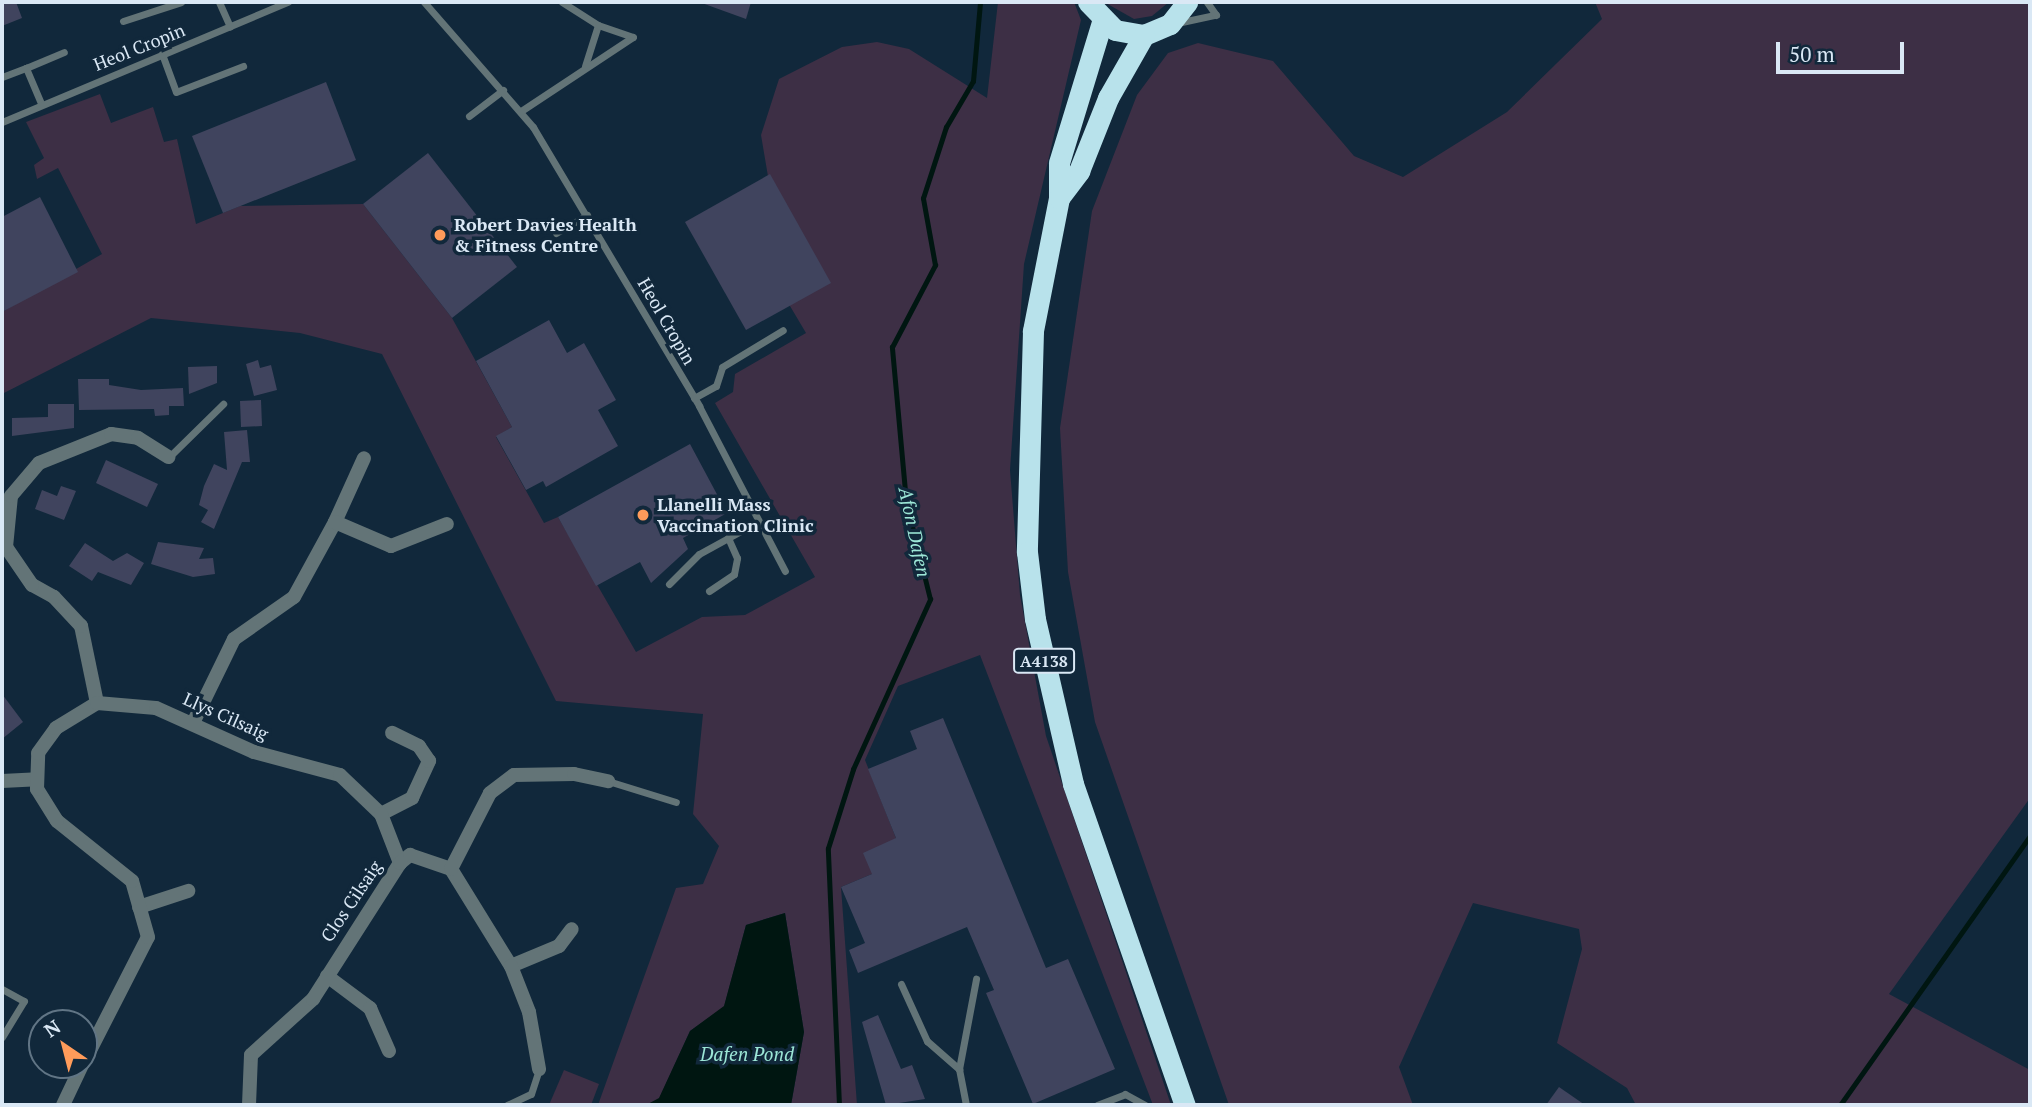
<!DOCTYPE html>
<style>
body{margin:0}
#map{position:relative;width:2032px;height:1107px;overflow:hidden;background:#11283b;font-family:"PT Serif",serif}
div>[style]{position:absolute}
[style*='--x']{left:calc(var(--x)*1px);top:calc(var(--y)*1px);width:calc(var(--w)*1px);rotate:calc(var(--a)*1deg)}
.green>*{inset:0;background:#3d2f45}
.water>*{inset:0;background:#001611}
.stream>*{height:5px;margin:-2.5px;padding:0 2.5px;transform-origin:2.5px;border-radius:2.5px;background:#001611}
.building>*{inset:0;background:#40445e}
.lane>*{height:7px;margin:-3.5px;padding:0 3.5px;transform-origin:3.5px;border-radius:3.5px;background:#637477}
.street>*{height:14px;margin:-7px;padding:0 7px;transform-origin:7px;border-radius:7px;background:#637477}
.highway>*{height:21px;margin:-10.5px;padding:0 10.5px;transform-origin:10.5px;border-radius:10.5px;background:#b8e2eb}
.dots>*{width:19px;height:19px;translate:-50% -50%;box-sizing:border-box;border:4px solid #11283b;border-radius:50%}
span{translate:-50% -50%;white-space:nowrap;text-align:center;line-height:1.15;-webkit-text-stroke:7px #11283b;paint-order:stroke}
.shield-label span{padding:2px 5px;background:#11283b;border:2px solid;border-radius:5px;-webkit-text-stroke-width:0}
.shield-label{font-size:16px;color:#dae8f5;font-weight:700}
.street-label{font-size:18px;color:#dae8f5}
.poi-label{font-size:18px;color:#dae8f5;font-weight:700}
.left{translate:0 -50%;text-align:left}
.water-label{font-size:19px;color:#9de7d7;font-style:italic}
.frame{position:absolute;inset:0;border:4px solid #dae8f5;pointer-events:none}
.north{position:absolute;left:28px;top:1009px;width:70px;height:70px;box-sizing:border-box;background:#11283b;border:2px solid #617585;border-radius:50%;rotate:325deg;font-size:19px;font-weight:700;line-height:28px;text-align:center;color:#dae8f5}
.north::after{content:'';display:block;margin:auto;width:24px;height:32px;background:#ff9b5a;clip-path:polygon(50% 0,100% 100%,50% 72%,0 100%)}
.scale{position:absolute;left:1776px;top:42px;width:128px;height:32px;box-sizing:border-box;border:4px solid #dae8f5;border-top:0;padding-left:9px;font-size:21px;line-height:24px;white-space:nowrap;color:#dae8f5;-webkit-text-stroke:5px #11283b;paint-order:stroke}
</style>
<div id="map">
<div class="green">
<div style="clip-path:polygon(998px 2px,1074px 2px,1081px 20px,1024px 264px,1010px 470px,1020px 595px,1046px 736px,1171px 1105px,1153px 1105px,980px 655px,898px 686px,865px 760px,896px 838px,872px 874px,841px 887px,857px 1105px,791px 1105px,804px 1032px,785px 913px,746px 925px,724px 1007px,690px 1031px,659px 1099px,646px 1105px,598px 1105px,676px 888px,703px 884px,719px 846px,693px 814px,703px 714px,556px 701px,382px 354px,300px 333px,151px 318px,2px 394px,2px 312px,102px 254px,58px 168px,37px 179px,34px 165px,44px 158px,26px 122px,100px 94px,111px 123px,153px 107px,164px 142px,177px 139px,196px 224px,240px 206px,363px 204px,452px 318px,512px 427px,496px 437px,544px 523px,558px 517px,636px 652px,702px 617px,745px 615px,815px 577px,715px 403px,733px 392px,735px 374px,806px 333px,790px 306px,761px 135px,779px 79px,842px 47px,877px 42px,909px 49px,987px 98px)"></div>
<div style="clip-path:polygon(1104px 2px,1169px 2px,1152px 16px,1134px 19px)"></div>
<div style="clip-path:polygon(1595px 2px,2030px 2px,2030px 798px,1889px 994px,2030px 1070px,2030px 1105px,1636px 1105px,1627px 1088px,1557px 1043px,1582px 949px,1579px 929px,1473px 903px,1399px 1067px,1413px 1105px,1229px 1105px,1095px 722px,1068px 572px,1060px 428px,1092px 211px,1137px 95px,1168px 53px,1198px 43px,1273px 61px,1354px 156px,1403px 177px,1507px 112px,1602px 19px)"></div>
<div style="clip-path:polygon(564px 1070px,599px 1084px,591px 1105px,549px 1105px)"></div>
</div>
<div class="water">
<div style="clip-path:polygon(785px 913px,804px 1032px,791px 1105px,646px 1105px,659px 1098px,690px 1031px,724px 1006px,746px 925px)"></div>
</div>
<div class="stream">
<div style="--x:839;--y:1105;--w:257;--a:-92.5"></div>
<div style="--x:828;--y:848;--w:83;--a:-72.4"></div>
<div style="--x:853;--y:769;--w:187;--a:-65.6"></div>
<div style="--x:930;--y:599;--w:100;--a:-103.9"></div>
<div style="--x:906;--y:502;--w:156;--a:-95.2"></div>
<div style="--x:892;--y:347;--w:93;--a:-62.3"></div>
<div style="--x:935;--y:265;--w:68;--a:-100.2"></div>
<div style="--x:923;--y:198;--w:75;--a:-72.1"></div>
<div style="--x:946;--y:127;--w:53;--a:-59.6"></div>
<div style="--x:973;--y:81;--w:79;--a:-84.9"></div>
<div style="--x:1840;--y:1105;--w:329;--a:-54.8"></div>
</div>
<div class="building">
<div style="clip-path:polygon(2px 2px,16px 2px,22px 18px,2px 26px)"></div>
<div style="clip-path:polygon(699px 2px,751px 2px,746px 19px)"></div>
<div style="clip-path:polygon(326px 82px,356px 160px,223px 213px,192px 136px)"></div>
<div style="clip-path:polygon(428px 153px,517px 267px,452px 318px,363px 204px)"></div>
<div style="clip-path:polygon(770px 174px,831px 283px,746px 330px,685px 222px)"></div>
<div style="clip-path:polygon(40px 197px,78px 272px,2px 312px,2px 217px)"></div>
<div style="clip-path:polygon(549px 320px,567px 353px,584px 343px,616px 400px,598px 410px,618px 446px,546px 487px,543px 481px,526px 490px,496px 436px,512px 427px,476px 361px)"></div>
<div style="clip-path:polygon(258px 360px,260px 368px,271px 365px,277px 390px,254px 396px,246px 364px)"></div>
<div style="clip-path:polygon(217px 366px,217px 383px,189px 394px,188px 367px)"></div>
<div style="clip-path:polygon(78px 379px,109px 379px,109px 385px,141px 390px,183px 388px,184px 406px,169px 406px,169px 415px,155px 416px,154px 409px,79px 410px)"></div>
<div style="clip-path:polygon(261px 400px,262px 426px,241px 427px,240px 401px)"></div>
<div style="clip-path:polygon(48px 404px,74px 404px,74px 428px,12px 436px,12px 418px,48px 417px)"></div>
<div style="clip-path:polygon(247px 430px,250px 462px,242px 462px,214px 529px,201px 522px,208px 510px,199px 505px,204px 486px,214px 464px,227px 470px,224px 432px)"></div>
<div style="clip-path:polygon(690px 444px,727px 513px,683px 538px,688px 549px,651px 583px,640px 562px,596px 586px,558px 517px)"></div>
<div style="clip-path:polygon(106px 460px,158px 484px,147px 507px,96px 483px)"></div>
<div style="clip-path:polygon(61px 486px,76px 491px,64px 520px,35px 509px,42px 490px,57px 496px)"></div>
<div style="clip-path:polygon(158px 542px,204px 548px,199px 559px,213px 558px,215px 574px,193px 577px,151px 564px)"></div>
<div style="clip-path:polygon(85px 543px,113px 561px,127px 553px,144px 563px,131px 585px,98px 572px,92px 581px,69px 566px)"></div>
<div style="clip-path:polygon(2px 694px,23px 722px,2px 739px)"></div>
<div style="clip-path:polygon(943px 718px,1046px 968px,1068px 959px,1115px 1069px,1033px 1104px,986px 993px,994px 990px,967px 927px,858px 973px,849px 950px,865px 943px,841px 887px,872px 874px,863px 853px,896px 838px,868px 769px,917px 749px,910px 731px)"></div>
<div style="clip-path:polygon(878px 1015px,901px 1069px,912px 1065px,925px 1099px,886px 1105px,862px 1022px)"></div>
<div style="clip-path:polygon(1559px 1087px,1585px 1105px,1546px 1105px)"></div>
</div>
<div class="lane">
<div style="--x:219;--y:2;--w:27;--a:66"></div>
<div style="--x:424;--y:2;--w:166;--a:48.9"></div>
<div style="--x:533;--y:127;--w:325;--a:59.2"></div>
<div style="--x:699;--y:406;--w:186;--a:62.5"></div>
<div style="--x:562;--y:2;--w:43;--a:32.6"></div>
<div style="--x:598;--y:25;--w:43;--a:107.6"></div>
<div style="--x:123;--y:21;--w:61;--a:-18.1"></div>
<div style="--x:1177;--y:23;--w:40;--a:-12"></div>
<div style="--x:1216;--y:15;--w:16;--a:-125"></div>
<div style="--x:598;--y:25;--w:37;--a:19"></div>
<div style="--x:162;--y:54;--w:40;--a:69.8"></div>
<div style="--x:176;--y:92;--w:72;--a:-21.2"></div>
<div style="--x:26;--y:68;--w:41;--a:-22.8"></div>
<div style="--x:2;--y:77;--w:26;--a:-21"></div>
<div style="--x:26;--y:68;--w:39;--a:67"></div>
<div style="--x:521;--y:111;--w:134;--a:-33.5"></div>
<div style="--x:469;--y:116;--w:43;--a:-37.4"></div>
<div style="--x:2;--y:122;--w:310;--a:-22.8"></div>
<div style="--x:556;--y:233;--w:36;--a:-30"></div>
<div style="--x:694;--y:398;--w:25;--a:-29"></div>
<div style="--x:716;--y:386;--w:20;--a:-72"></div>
<div style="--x:722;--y:367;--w:71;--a:-31.2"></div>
<div style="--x:169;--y:457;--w:76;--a:-44.5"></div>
<div style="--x:669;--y:584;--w:42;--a:-45"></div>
<div style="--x:699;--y:554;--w:68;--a:-28.8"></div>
<div style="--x:709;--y:591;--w:30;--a:-34"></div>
<div style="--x:734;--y:574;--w:16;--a:-79"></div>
<div style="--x:737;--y:558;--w:22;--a:-114"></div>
<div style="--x:608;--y:781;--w:71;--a:17.2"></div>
<div style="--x:901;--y:984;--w:63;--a:65.5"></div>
<div style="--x:927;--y:1041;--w:43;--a:41.2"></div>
<div style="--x:2;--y:989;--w:25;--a:29"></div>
<div style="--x:24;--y:1001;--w:42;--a:121.4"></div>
<div style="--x:507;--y:1105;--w:26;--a:-25"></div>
<div style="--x:531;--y:1094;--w:26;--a:-72"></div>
<div style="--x:966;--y:1105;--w:37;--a:-101"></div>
<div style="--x:959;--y:1069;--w:92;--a:-79.3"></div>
<div style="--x:1097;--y:1105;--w:30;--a:-21"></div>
<div style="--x:1125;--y:1094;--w:23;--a:29"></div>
</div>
<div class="street">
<div style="--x:335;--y:522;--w:70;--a:-65.6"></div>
<div style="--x:97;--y:703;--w:79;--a:-101.7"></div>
<div style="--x:81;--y:626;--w:40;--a:-133"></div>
<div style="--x:54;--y:597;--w:25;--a:-151"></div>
<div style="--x:32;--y:585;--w:46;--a:-124.4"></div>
<div style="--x:6;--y:547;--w:51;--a:-84.4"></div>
<div style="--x:11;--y:496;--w:43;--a:-49.7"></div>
<div style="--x:39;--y:463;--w:78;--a:-21.9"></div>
<div style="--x:111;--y:434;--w:27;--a:8"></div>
<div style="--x:138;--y:438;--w:36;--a:32"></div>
<div style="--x:194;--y:721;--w:91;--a:-64"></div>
<div style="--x:234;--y:639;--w:73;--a:-35"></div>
<div style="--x:294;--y:597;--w:85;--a:-61.3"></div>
<div style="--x:335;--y:522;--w:61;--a:23.2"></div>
<div style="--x:391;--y:546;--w:60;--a:-21.4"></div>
<div style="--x:2;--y:781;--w:35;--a:-3"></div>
<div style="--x:381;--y:814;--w:35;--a:-27"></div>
<div style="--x:412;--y:798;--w:41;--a:-65.3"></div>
<div style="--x:429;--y:761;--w:18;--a:-124"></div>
<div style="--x:419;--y:746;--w:30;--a:-154"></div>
<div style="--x:451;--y:869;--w:114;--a:58.3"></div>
<div style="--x:511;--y:966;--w:52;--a:-22.6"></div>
<div style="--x:559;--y:946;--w:21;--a:-53"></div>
<div style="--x:139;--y:907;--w:52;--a:-18.1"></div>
<div style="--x:511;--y:966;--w:49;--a:68.6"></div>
<div style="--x:529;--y:1012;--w:58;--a:80"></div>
<div style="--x:327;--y:976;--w:54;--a:36.7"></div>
<div style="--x:370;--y:1008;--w:47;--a:66.2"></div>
<div style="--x:84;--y:1062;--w:140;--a:-62.9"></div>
<div style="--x:148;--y:937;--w:58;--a:-105.9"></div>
<div style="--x:132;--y:881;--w:96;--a:-141.3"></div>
<div style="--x:57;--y:821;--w:38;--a:-122"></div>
<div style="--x:37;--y:789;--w:36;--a:-88"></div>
<div style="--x:38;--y:753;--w:31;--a:-54"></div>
<div style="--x:56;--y:728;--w:48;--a:-31.4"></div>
<div style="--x:97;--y:703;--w:59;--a:4.8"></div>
<div style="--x:156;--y:708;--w:107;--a:24.2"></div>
<div style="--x:254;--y:752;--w:89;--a:15"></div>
<div style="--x:340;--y:775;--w:57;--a:43.6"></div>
<div style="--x:381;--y:814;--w:53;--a:68.8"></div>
<div style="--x:63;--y:1105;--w:44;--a:-64.6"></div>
<div style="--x:249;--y:1105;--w:50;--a:-87.7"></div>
<div style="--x:251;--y:1055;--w:84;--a:-42.1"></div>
<div style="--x:313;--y:999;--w:161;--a:-57.4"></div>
<div style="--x:400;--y:863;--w:13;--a:-39"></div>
<div style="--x:410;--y:855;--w:43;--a:18.9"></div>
<div style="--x:451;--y:869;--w:85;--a:-62.8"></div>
<div style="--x:490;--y:793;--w:30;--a:-37"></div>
<div style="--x:514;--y:775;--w:60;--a:-1"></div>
<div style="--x:574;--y:774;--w:35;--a:12"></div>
</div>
<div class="highway">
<div style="--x:1088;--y:2;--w:39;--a:46"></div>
<div style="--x:1115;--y:30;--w:29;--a:10"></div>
<div style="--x:1144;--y:35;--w:28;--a:-23"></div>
<div style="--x:1170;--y:24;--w:28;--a:-52"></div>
<div style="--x:1102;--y:22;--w:147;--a:107"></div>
<div style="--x:1059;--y:163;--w:35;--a:90"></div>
<div style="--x:1059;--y:198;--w:136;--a:101.1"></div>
<div style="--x:1033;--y:331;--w:221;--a:91.6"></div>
<div style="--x:1027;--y:552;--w:67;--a:83.2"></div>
<div style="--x:1035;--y:619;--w:169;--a:77"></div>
<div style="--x:1073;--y:784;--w:340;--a:70.8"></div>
<div style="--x:1059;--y:198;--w:34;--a:-53"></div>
<div style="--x:1079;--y:171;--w:79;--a:-68.3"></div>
<div style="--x:1108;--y:98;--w:73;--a:-60.3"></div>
</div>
<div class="dots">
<div style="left:440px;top:235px;background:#ff9b5a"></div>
<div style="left:643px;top:515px;background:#ff9b5a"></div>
</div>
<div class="shield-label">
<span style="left:1044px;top:661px">A4138</span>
</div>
<div class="street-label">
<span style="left:139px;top:47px;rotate:-22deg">Heol Cropin</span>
<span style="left:667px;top:321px;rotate:60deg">Heol Cropin</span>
<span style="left:226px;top:716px;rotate:24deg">Llys Cilsaig</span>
<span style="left:351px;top:901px;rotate:-56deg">Clos Cilsaig</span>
</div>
<div class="poi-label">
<span class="left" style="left:454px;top:235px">Robert Davies Health<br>&amp; Fitness Centre</span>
<span class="left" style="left:657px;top:515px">Llanelli Mass<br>Vaccination Clinic</span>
</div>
<div class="water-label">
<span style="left:915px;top:532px;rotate:78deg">Afon Dafen</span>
<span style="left:747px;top:1054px">Dafen Pond</span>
</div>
<div class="frame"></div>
<div class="north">N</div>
<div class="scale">50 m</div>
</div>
